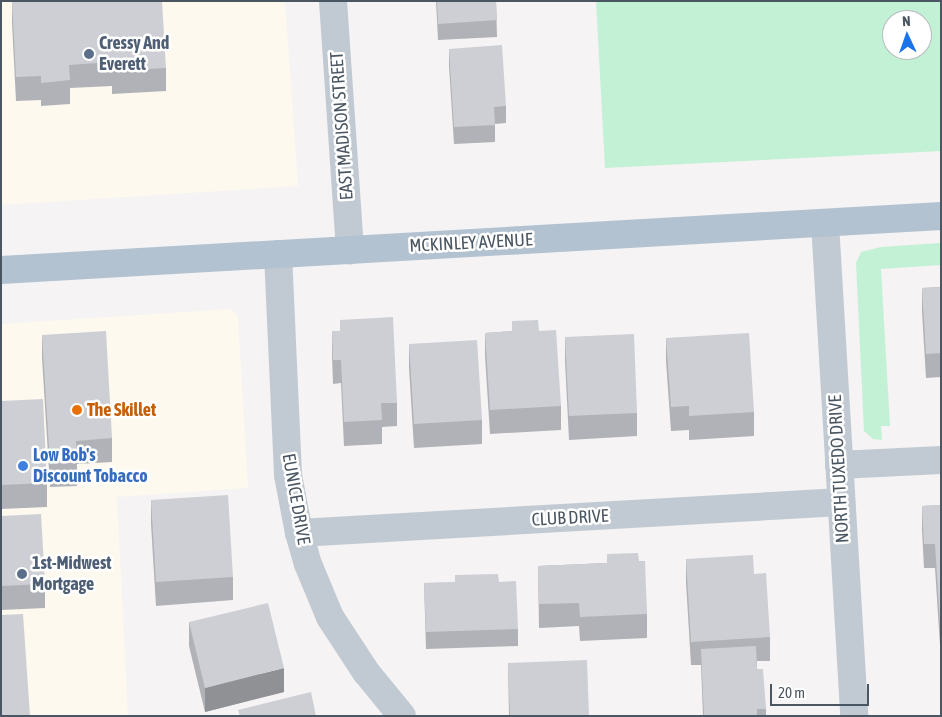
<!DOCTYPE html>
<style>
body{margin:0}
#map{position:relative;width:942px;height:717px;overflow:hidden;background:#f5f3f3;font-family:"Asap Condensed",sans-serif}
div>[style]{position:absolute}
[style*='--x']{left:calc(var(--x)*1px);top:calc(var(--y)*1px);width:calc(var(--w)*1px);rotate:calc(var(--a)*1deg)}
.commercial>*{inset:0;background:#fdf9ef}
.green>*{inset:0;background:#c3f1d5}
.street>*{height:28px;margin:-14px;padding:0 14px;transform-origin:14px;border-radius:14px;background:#c1cad2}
.primary>*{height:28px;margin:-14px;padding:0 14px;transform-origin:14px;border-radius:14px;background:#b3c2d1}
.wall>*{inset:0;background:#b0b2b7}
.shaded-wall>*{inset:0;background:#909195}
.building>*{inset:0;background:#cdcfd5}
.dots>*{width:14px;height:14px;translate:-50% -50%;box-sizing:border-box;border:2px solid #fff;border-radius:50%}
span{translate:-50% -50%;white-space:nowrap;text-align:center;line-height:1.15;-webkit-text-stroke:5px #fff;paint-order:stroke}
.service-label{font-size:18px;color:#4e5e75;font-weight:700}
.left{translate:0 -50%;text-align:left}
.street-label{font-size:18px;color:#4a5661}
.food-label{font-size:18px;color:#c56008;font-weight:700}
.shop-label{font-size:18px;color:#366cbe;font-weight:700}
.frame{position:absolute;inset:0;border:2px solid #4a5661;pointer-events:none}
.north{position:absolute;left:882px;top:10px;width:50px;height:50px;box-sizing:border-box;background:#fff;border:1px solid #b7bbc0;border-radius:50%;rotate:357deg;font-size:14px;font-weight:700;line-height:20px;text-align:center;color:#4a5661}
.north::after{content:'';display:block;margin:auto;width:18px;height:22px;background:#1a73e8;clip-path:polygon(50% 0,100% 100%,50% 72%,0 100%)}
.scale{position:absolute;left:770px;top:684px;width:99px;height:22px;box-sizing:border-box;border:2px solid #4a5661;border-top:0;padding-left:6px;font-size:15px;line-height:18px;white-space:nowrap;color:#4a5661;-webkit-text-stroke:4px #fff;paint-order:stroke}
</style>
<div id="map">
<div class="commercial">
<div style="clip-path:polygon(1px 1px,285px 1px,298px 186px,1px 205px)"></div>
<div style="clip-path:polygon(231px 309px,238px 317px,248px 488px,117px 497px,128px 716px,1px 716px,1px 324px)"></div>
</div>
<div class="green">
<div style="clip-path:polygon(evenodd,596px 1px,941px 1px,941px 151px,605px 168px,596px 1px,892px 20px,922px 20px,922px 50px,892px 50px,892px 20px)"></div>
<div style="clip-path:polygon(941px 243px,941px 265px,881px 269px,890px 426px,881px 426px,882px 440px,873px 439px,864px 431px,856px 263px,861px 252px,881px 247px)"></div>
</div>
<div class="street">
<div style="--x:333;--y:1;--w:250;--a:86.1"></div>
<div style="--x:825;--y:223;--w:494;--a:86.6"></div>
<div style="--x:278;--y:254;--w:221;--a:87.4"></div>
<div style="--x:288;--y:475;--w:59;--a:79.3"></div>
<div style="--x:299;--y:533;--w:32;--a:74"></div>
<div style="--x:308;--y:564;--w:57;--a:67.5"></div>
<div style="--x:330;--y:617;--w:66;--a:56.8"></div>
<div style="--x:366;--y:672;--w:57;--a:50.7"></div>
<div style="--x:839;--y:465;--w:102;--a:-2.8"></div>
<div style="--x:299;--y:533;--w:543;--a:-3.27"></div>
</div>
<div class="primary">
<div style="--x:1;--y:270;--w:942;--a:-3.29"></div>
</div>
<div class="wall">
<div style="clip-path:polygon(12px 1px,166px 68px,166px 91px,112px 94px,112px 86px,70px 88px,70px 104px,41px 106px,41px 100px,16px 101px,12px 23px)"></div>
<div style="clip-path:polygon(436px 1px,496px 1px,497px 37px,438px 40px)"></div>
<div style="clip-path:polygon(449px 49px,506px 106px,506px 123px,495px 124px,495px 142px,454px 144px,449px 66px)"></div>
<div style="clip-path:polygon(941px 287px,941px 377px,926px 378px,922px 312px,922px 288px)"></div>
<div style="clip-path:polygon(340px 320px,397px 403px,397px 426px,382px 427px,382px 444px,344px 446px,341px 383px,333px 384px,332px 355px,332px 331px,340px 331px)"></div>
<div style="clip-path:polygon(512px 321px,539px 331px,561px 406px,561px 430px,490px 434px,485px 356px,485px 333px,512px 331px)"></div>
<div style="clip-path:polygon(42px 335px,112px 438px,112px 462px,77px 464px,77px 486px,50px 487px,42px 358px)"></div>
<div style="clip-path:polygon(565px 337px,637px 413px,637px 436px,569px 440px,565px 361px)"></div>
<div style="clip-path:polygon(666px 338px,754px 412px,754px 436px,689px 440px,689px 430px,671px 431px,666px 361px)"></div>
<div style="clip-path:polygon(409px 344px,482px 420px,482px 444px,414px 448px,409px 368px)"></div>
<div style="clip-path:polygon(1px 401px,47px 483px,47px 507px,1px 509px)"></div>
<div style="clip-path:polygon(151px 500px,233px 577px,233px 600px,156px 606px,151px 524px)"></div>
<div style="clip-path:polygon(941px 505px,941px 646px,940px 646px,935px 568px,924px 568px,922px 530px,922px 506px)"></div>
<div style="clip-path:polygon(1px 516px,45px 584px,45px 608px,1px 610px)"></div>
<div style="clip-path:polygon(607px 554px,639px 561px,647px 614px,647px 638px,580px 641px,579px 626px,539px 628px,538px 566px,607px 563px)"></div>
<div style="clip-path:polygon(686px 559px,754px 574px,770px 637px,770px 661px,757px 661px,757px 669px,766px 709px,766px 716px,703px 716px,701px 665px,691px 665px,686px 582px)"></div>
<div style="clip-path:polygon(499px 582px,518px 629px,518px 646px,426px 649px,424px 583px)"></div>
<div style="clip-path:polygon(189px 622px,284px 692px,205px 712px,189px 646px)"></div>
<div style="clip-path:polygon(508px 663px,589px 716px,509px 716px)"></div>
</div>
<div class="shaded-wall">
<div style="clip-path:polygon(284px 668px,284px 692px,205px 712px,205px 688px)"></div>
</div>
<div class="building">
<div style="clip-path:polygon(12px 1px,162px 1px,166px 68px,112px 71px,112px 62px,69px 65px,70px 80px,41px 83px,41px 76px,16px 77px)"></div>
<div style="clip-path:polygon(437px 1px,496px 1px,497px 20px,438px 24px)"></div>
<div style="clip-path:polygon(502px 45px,506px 106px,494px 107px,495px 125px,454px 127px,449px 49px)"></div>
<div style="clip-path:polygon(941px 287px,941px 353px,926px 354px,922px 288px)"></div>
<div style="clip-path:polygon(393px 317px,397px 403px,381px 403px,382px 420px,344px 422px,341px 360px,333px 360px,332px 331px,340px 331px,340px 320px)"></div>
<div style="clip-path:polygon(538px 320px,539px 331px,556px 330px,561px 406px,490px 410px,485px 333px,512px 331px,512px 321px)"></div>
<div style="clip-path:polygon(106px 331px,112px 438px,76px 441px,77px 462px,50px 464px,42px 335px)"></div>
<div style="clip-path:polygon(749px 333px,754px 412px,689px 416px,689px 406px,671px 407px,666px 338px)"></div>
<div style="clip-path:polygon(634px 334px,637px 413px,569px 416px,565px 337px)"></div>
<div style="clip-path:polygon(477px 340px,482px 420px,414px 424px,409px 344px)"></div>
<div style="clip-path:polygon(43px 399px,47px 483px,1px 485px,1px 401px)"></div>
<div style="clip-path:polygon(228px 495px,233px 577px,156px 582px,151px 500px)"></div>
<div style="clip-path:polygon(941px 505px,941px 622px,940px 622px,935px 544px,924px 544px,922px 506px)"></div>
<div style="clip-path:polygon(41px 514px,45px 584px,1px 586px,1px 516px)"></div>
<div style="clip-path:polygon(638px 553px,639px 561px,645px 561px,647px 614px,580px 617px,579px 603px,539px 604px,538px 566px,607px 563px,607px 554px)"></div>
<div style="clip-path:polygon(753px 555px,754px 574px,766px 573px,770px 637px,691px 642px,686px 559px)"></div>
<div style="clip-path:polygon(498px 574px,499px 582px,516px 581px,518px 629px,426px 632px,424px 583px,455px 582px,455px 575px)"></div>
<div style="clip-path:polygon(268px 603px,284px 668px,205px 688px,189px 622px)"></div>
<div style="clip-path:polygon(23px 614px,30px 716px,1px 716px,1px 615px)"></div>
<div style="clip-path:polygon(756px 646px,757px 669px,763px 669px,766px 709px,757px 709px,757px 716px,704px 716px,701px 649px)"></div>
<div style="clip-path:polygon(587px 660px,589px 716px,510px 716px,508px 663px)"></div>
<div style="clip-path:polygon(311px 692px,316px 716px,240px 716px,238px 710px)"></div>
</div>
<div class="dots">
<div style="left:89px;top:54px;background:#5c6f8a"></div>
<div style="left:77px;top:410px;background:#e8710a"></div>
<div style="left:23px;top:466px;background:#3f7fe0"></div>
<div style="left:22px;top:574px;background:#5c6f8a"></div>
</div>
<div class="service-label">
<span class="left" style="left:99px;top:54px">Cressy And<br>Everett</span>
<span class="left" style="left:32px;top:574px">1st-Midwest<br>Mortgage</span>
</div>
<div class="street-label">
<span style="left:342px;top:126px;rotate:-94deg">EAST MADISON STREET</span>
<span style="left:471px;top:243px;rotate:-3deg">MCKINLEY AVENUE</span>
<span style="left:839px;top:469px;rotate:-93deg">NORTH TUXEDO DRIVE</span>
<span style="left:296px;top:499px;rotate:80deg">EUNICE DRIVE</span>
<span style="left:570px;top:518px;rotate:-3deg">CLUB DRIVE</span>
</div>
<div class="food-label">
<span class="left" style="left:87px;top:410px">The Skillet</span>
</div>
<div class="shop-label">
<span class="left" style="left:33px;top:466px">Low Bob's<br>Discount Tobacco</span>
</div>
<div class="frame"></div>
<div class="north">N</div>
<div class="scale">20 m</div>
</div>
